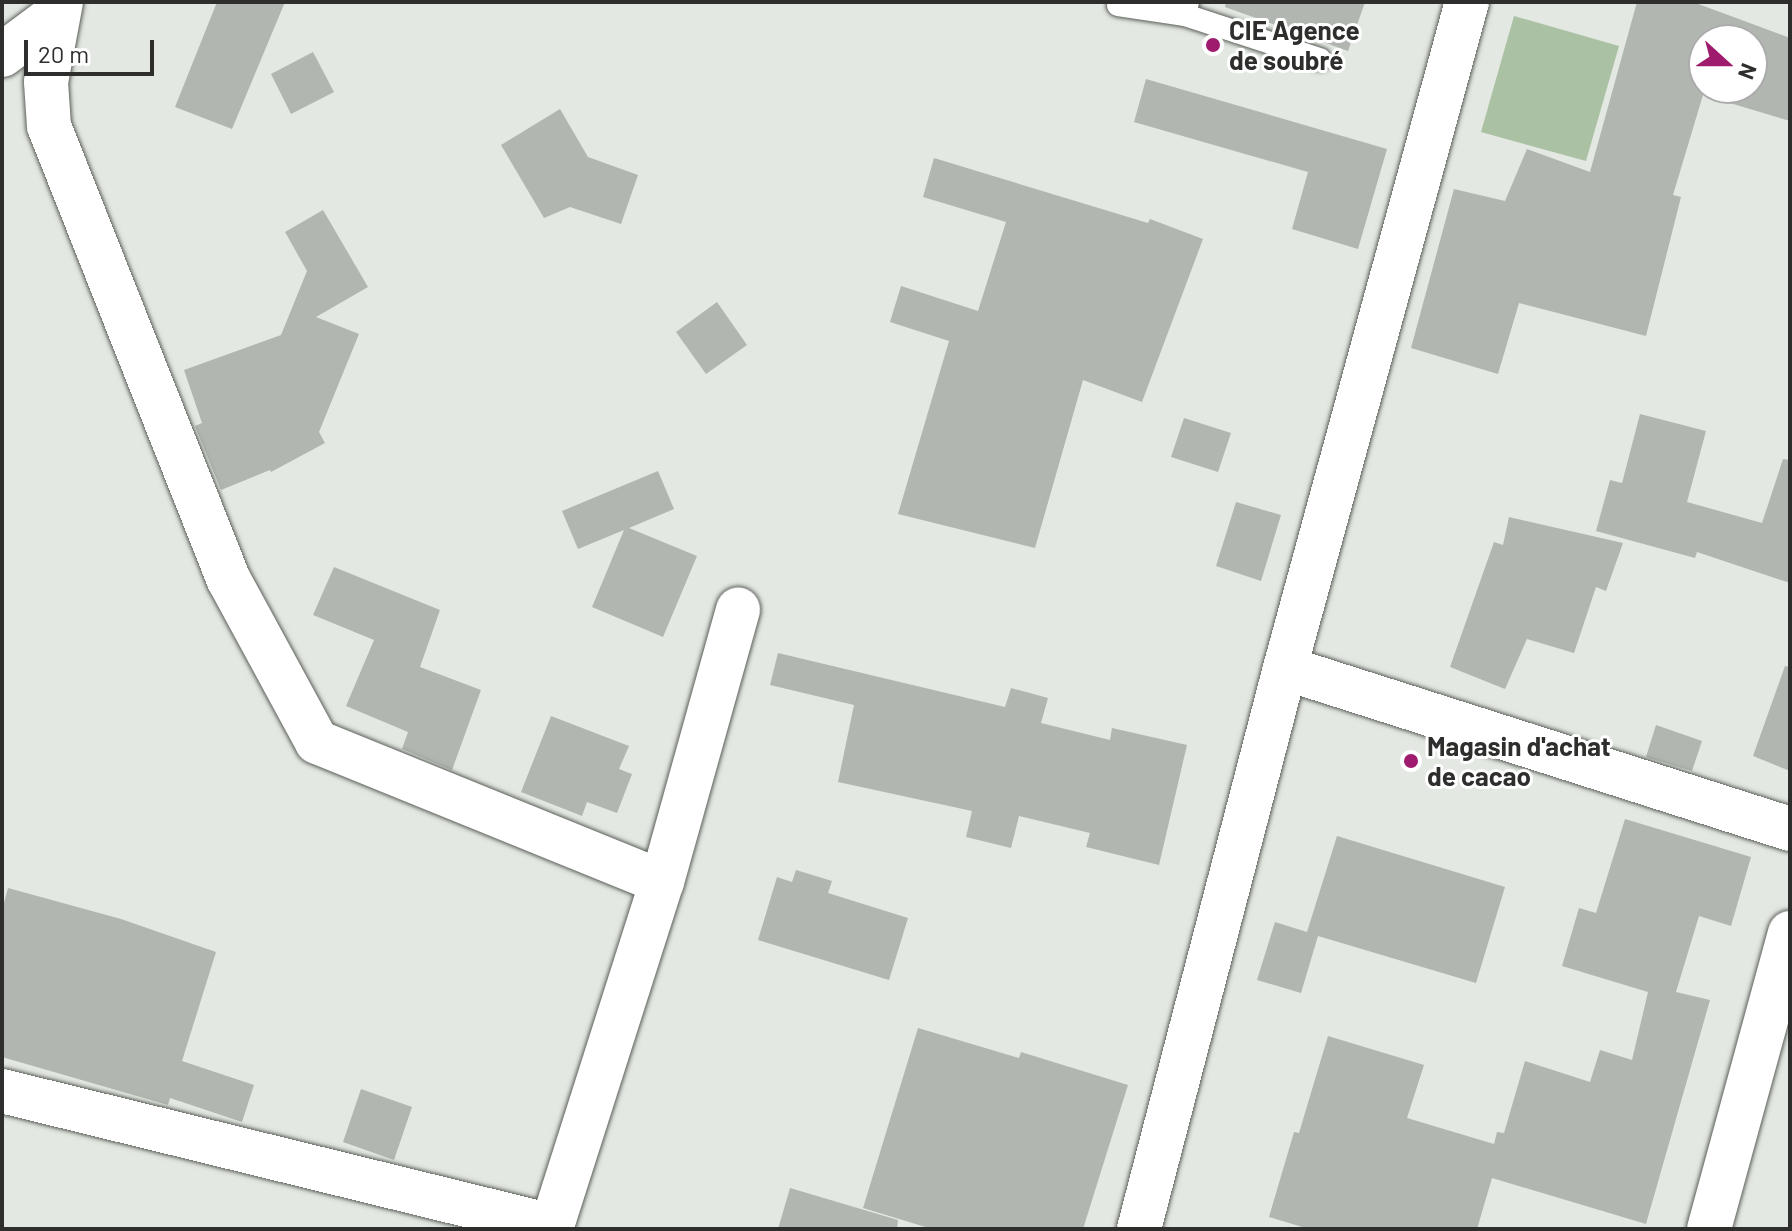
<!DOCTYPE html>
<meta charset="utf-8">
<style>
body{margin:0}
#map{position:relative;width:1792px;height:1231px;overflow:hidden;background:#e3e8e2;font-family:Barlow,sans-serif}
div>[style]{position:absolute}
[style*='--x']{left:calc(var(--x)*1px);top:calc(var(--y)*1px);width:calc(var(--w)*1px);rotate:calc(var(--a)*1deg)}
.green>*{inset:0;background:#aac1a3}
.building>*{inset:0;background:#b1b6b0}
.roads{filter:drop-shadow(0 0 2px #5b5f59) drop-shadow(0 0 2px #5b5f59)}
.lane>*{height:22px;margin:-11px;padding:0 11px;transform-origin:11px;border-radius:11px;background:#fff}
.street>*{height:44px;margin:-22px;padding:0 22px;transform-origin:22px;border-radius:22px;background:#fff}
.secondary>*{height:44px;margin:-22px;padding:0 22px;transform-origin:22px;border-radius:22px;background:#fff}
.dots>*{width:22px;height:22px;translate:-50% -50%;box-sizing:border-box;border:4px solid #fff;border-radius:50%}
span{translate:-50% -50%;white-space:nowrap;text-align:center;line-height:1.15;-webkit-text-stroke:6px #fff;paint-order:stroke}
.poi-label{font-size:26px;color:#2e2f2d;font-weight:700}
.left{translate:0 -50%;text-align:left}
.frame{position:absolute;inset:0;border:4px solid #2e2f2d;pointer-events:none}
.north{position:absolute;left:1688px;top:24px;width:80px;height:80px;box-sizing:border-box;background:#fff;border:2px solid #abacab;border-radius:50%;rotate:111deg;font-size:22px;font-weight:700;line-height:32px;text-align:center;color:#2e2f2d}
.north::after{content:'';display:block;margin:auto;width:28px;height:36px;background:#9e1b6d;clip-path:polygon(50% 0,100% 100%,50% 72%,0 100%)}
.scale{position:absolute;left:24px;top:40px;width:130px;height:36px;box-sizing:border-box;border:4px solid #2e2f2d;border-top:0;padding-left:10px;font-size:24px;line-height:28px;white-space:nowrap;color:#2e2f2d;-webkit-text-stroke:6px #fff;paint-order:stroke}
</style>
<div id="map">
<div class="green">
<div style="clip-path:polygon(1514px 16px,1619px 46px,1586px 161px,1481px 132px)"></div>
</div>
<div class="building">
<div style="clip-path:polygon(217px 2px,285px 2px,232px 129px,175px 107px)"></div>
<div style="clip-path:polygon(1226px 2px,1365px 2px,1348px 51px,1225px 7px)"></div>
<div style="clip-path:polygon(evenodd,1637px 2px,1693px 2px,1790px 38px,1790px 121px,1703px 95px,1673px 195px,1681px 197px,1646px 336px,1519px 303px,1498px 374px,1411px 348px,1454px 189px,1505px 201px,1527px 149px,1590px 172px,1637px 2px,1704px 40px,1752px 40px,1752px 88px,1704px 88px,1704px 40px)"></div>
<div style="clip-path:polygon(313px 52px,334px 92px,291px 114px,271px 74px)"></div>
<div style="clip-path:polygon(1146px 79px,1387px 149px,1358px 249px,1292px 229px,1308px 172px,1134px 122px)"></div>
<div style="clip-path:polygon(560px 109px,588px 157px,638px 175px,621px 224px,570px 207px,544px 218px,501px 145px)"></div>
<div style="clip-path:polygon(934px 158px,1148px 223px,1150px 219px,1203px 239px,1142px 402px,1083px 380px,1035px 548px,898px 514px,949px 341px,890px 322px,901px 286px,978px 311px,1006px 222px,923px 197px)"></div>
<div style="clip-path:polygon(323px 210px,368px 287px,316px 317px,359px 334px,319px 432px,325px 443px,271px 472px,270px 470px,221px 490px,195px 426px,202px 423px,184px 370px,281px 335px,307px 271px,285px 232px)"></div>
<div style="clip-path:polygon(717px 302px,747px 345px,706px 374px,676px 332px)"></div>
<div style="clip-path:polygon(1640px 414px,1706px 431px,1687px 502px,1762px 523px,1783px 459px,1790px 460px,1790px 583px,1697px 552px,1695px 558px,1596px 531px,1610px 480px,1622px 483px)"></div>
<div style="clip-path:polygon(1184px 418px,1231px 433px,1218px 472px,1171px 457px)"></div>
<div style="clip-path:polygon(658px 471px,674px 509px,629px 528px,697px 556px,663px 637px,592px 607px,624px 530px,578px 549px,562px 511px)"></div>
<div style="clip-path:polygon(1236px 502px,1281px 515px,1261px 581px,1216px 566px)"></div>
<div style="clip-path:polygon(1509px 517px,1623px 543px,1606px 591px,1596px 587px,1574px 653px,1527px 639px,1505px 689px,1450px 667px,1494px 542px,1503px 545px)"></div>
<div style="clip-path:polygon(334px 567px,440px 610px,420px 667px,481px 690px,452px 770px,402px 749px,408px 732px,346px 706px,374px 640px,313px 615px)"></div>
<div style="clip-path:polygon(778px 653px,1005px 707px,1011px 688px,1048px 698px,1041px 723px,1110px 740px,1112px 728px,1187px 745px,1159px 865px,1086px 847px,1090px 833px,1019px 816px,1011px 848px,966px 837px,972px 811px,838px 782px,854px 705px,770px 685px)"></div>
<div style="clip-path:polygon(1785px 666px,1790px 667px,1790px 771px,1753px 756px)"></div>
<div style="clip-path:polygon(551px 716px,629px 746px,619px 769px,632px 774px,617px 813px,587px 802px,582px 816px,521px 792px)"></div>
<div style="clip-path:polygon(1656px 725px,1702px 741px,1692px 771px,1646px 757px)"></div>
<div style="clip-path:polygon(1625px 819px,1751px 857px,1731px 926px,1699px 916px,1676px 992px,1710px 1000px,1646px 1224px,1492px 1178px,1477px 1229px,1309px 1229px,1269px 1217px,1294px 1132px,1299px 1133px,1328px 1036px,1424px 1065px,1407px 1118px,1494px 1144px,1497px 1132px,1504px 1133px,1525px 1061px,1590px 1082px,1600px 1050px,1632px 1060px,1648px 992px,1562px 966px,1579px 908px,1596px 913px)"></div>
<div style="clip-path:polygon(1337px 836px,1505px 887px,1476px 983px,1318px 936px,1301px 993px,1257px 980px,1275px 922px,1307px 932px)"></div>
<div style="clip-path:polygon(796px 870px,832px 881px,828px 893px,908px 918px,889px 980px,758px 940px,777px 877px,792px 882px)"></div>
<div style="clip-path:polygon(8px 888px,121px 919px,216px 952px,182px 1061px,254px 1085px,242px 1122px,170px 1098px,168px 1105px,2px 1057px,2px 910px)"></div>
<div style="clip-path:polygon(918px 1028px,1019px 1058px,1021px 1052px,1128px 1085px,1083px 1229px,932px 1229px,863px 1208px)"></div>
<div style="clip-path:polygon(361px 1089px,412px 1107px,394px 1160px,343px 1142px)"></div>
<div style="clip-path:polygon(790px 1188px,898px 1220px,897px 1229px,778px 1229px)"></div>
</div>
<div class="roads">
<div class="lane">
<div style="--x:1188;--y:2;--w:13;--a:103"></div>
<div style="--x:1185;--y:15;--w:142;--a:18.1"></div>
<div style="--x:1118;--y:5;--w:68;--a:8.5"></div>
</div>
<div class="street">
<div style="--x:61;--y:2;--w:81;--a:100.6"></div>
<div style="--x:46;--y:82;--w:44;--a:86.1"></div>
<div style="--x:49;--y:126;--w:488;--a:68.4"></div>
<div style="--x:229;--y:580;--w:184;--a:61.5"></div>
<div style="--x:317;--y:742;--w:372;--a:22.1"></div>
<div style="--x:2;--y:55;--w:69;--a:-36.7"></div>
<div style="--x:1285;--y:668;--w:530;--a:17.68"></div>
<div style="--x:2;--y:1091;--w:566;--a:13.79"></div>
<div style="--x:551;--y:1229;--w:364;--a:-72.3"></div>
<div style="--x:662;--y:882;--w:283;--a:-74.4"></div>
<div style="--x:1139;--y:1229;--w:580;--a:-75.41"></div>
<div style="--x:1285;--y:668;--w:690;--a:-74.72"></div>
</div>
<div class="secondary">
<div style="--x:1709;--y:1229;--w:307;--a:-74.7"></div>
</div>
</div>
<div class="dots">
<div style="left:1213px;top:45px;background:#9e1b6d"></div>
<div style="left:1411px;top:761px;background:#9e1b6d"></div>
</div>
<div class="poi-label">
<span class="left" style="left:1229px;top:45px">CIE Agence<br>de soubré</span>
<span class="left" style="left:1427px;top:761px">Magasin d'achat<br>de cacao</span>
</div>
<div class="frame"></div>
<div class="north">N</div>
<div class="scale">20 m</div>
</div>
